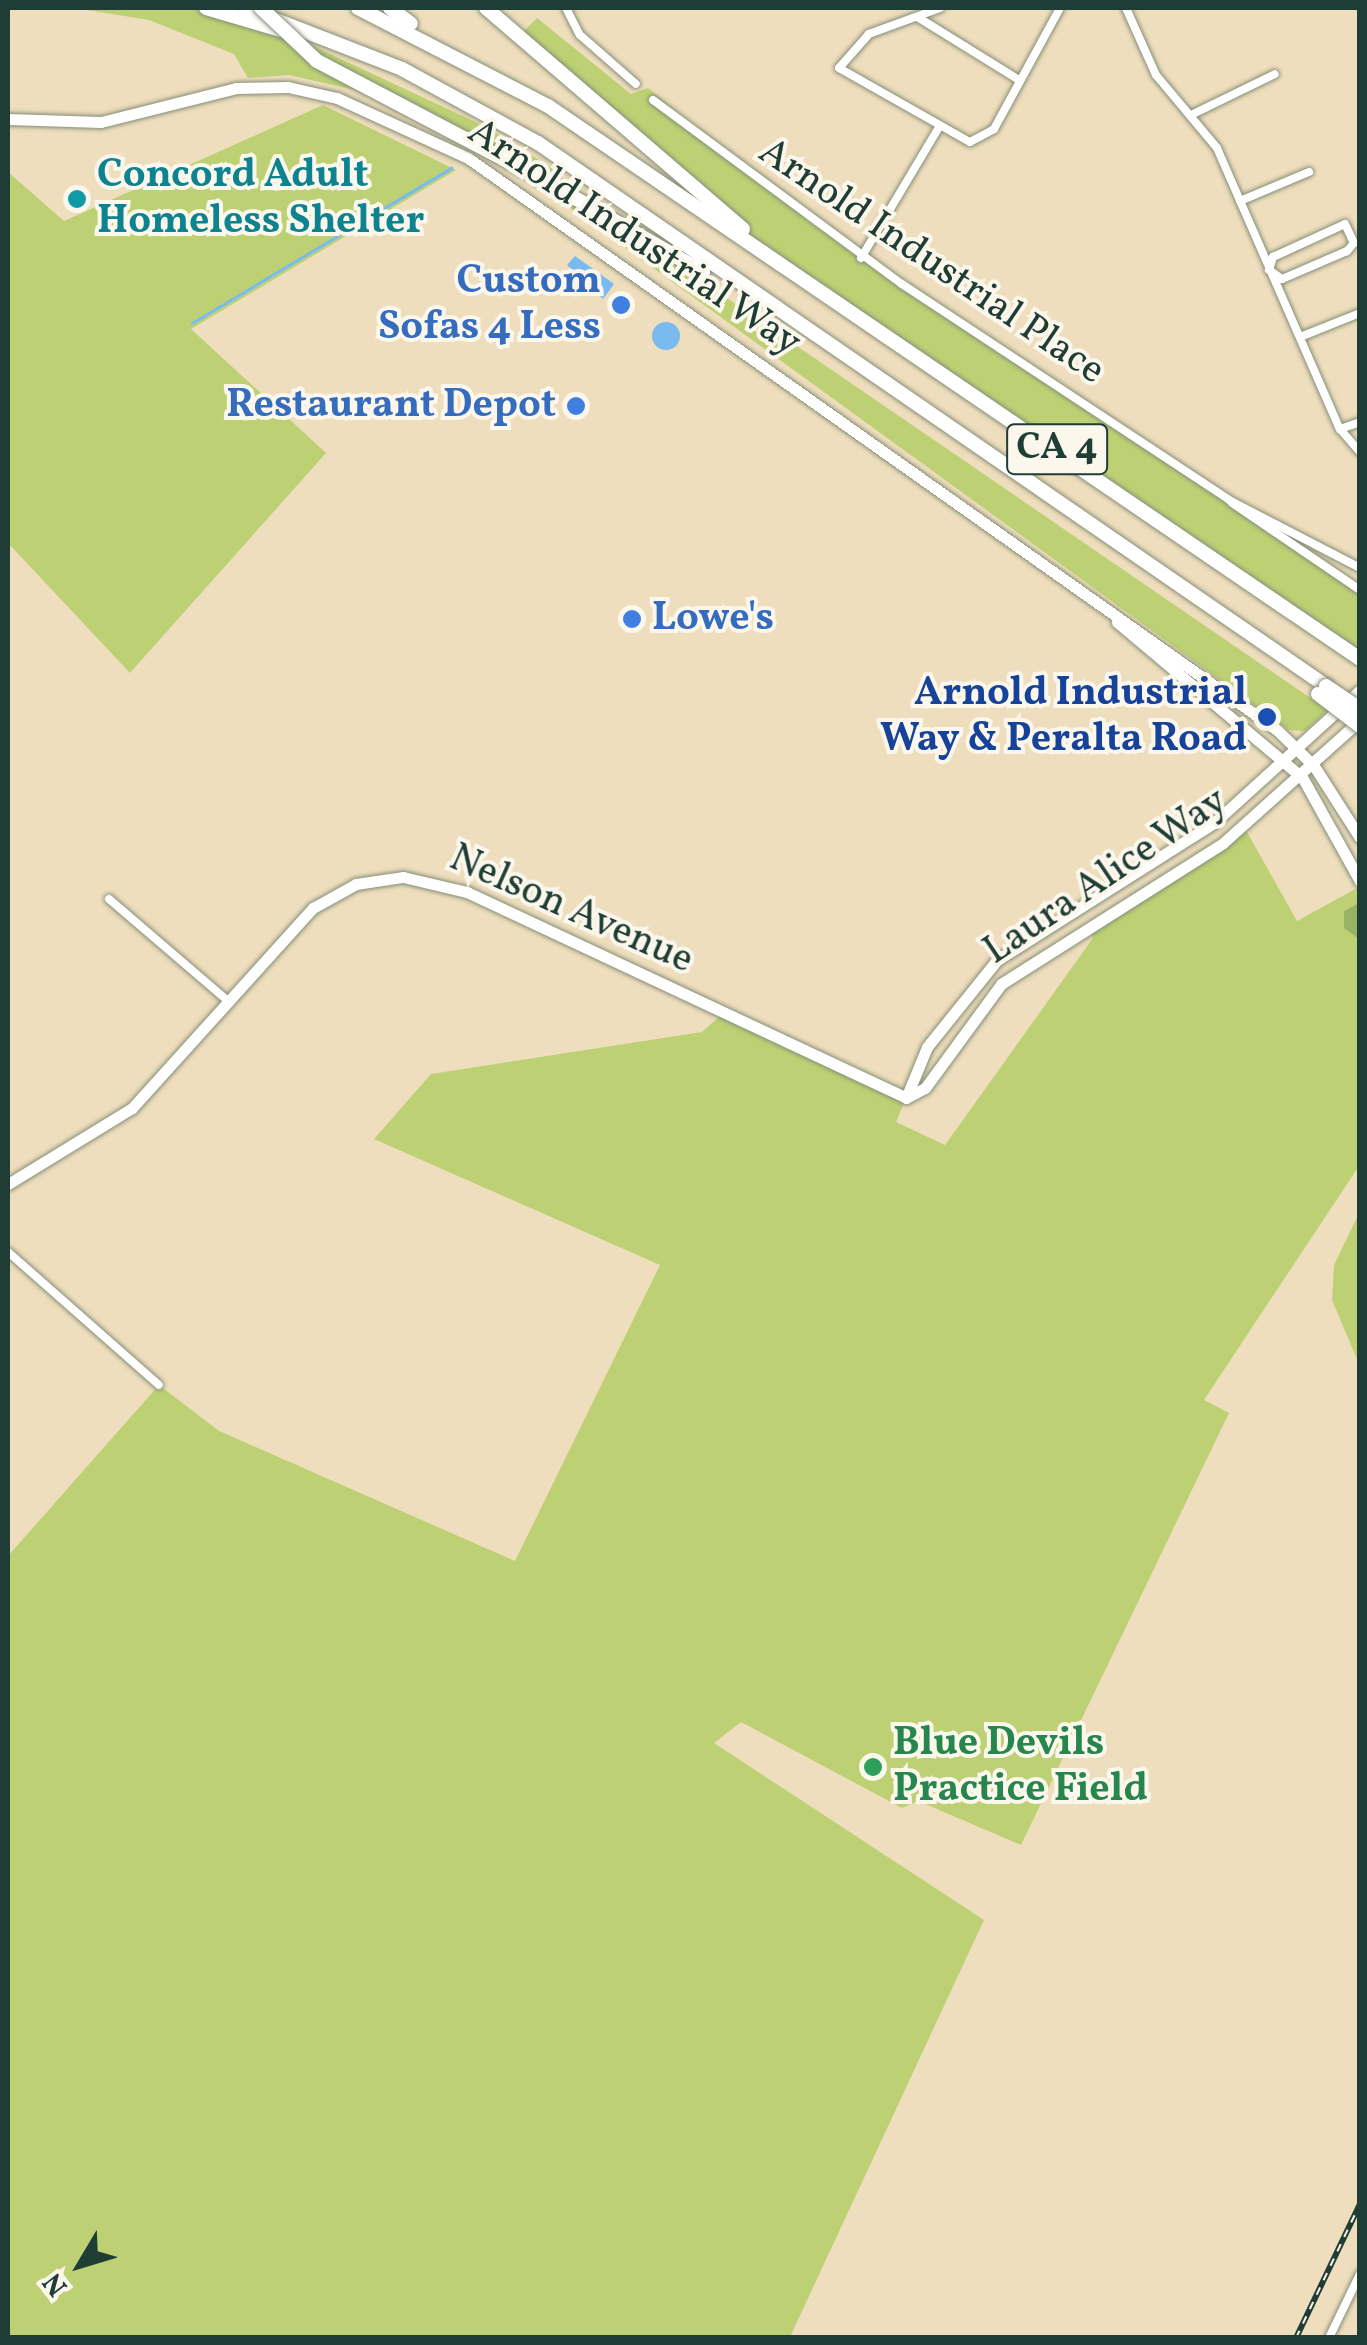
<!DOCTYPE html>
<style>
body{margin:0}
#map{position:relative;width:1367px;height:2345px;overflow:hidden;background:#eedebd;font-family:Vollkorn,serif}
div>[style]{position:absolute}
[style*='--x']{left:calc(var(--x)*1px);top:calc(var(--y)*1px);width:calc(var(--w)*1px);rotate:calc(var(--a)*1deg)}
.green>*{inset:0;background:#bdd174}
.forest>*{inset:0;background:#96b366}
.water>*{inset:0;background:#79bbef}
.round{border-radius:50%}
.stream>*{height:2.5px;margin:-1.25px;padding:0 1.25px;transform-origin:1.25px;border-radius:1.25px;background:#79bbef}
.roads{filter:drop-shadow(0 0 2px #868e78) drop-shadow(0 0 2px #868e78)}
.street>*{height:8px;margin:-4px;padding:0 4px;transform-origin:4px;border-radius:4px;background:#fff}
.secondary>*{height:11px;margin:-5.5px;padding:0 5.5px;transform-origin:5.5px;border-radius:5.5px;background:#fff}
.highway>*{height:14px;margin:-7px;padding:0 7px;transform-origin:7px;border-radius:7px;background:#fff}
.rail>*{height:6px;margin-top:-3px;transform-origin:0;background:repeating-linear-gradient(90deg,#fbf7ec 0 8px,#1f3d34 0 16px);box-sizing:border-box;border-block:2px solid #1f3d34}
.bridges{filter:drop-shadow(0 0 2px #868e78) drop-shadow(0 0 2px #868e78)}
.highway-bridge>*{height:14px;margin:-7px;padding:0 7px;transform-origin:7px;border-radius:7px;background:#fff}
.dots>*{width:28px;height:28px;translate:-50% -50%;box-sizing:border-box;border:5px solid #fbf7ec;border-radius:50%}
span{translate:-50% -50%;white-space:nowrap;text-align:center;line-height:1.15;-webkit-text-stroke:8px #fbf7ec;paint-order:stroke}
.shield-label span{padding:2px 8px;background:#fbf7ec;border:2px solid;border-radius:8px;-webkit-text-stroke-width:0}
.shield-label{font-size:38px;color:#1f3d34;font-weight:700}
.culture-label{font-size:40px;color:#0d838f;font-weight:700}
.left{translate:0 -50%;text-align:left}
.street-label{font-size:40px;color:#1f3d34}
.shop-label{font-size:40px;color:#366cbe;font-weight:700}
.right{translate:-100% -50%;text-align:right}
.transit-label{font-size:40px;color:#164399;font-weight:700}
.leisure-label{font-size:40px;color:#27864d;font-weight:700}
.frame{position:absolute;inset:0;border:10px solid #1f3d34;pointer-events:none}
.north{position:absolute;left:30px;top:2215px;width:100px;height:100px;-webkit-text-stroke:8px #fbf7ec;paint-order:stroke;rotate:232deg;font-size:28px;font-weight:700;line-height:40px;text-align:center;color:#1f3d34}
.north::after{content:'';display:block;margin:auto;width:35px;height:45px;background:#1f3d34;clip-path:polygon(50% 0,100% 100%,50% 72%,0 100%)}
</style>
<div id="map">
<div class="green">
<div style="clip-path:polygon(75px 8px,206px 8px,277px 29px,484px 126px,560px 173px,538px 186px,360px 91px,289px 75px,248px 78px,234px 54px,149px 20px)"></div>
<div style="clip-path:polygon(537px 18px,631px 94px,648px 88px,809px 222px,1359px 590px,1359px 658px,757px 245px,517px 38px)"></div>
<div style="clip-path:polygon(323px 105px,456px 170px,191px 329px,326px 453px,130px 673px,8px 543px,8px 172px,64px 221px)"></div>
<div style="clip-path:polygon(546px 190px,680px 266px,1328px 710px,1305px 731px,1289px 730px)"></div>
<div style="clip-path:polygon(1243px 825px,1297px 921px,1359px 887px,1359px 903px,1344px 911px,1345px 928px,1359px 939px,1359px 1166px,1204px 1400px,1229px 1413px,1021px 1845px,918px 1801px,902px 1808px,741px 1722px,714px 1743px,984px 1920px,790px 2337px,8px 2338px,8px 1556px,159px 1385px,219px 1431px,515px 1561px,660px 1265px,374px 1139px,431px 1074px,702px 1032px,723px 1013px,906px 1098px,896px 1122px,945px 1145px,1093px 938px,1087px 924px)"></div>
<div style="clip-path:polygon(1359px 1213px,1359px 1364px,1332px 1300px,1334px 1265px)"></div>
</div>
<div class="forest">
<div style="clip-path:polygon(1359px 903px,1359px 939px,1344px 928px,1344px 911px)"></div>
</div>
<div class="water">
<div style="clip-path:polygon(575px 256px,614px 284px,603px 299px,567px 265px)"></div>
<div class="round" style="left:652px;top:322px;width:28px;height:28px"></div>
</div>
<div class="stream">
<div style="--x:192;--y:323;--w:302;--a:-30.9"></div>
</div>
<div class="roads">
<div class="street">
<div style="--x:566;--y:8;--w:30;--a:63"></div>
<div style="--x:580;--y:35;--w:74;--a:41.2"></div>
<div style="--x:940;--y:8;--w:76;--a:159.9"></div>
<div style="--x:869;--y:34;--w:45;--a:131.4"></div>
<div style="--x:839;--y:68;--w:150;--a:29.5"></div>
<div style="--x:970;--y:142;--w:27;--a:-28"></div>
<div style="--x:994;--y:129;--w:138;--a:-61.4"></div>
<div style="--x:1126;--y:8;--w:73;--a:65.9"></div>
<div style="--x:1156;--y:75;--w:95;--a:50.1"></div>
<div style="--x:1217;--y:148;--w:307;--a:66.4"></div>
<div style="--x:1340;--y:429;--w:30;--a:49"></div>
<div style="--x:919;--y:18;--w:118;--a:31.8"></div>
<div style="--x:653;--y:100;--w:310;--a:36.5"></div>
<div style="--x:902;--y:284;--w:392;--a:33.4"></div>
<div style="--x:1229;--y:500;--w:148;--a:27.4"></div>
<div style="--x:1191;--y:115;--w:93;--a:-26"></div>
<div style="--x:1240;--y:201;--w:75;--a:-22.8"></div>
<div style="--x:1345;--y:224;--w:21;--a:65"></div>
<div style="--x:1354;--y:243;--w:11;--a:131"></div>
<div style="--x:1347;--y:251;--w:71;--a:156.7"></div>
<div style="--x:1282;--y:279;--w:16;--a:-145"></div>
<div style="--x:1269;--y:270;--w:14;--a:-73"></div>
<div style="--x:1273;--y:257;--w:79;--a:-24.6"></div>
<div style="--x:861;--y:258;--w:152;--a:-59.2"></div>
<div style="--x:1300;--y:337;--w:65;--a:-21.8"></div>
<div style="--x:1340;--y:429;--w:21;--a:-19"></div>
<div style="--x:1232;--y:503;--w:155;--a:34.2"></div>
<div style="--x:109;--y:899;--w:157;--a:40.6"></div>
<div style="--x:8;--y:1252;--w:201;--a:41.4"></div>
<div style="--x:1329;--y:2338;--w:71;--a:-64.2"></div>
</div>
<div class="secondary">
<div style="--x:8;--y:119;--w:93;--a:1.8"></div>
<div style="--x:101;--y:122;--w:139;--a:-14.1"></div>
<div style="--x:236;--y:88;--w:52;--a:-1.1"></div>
<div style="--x:288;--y:87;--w:50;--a:12.7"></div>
<div style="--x:337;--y:98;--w:144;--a:24.6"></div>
<div style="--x:468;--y:158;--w:991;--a:35.26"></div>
<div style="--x:1277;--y:730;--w:52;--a:44.2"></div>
<div style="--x:1314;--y:766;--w:85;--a:57.4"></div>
<div style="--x:1117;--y:622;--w:241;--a:40"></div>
<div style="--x:1302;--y:777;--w:119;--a:60.9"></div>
<div style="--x:906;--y:1098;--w:55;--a:-67.6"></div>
<div style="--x:927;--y:1047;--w:112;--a:-51.2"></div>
<div style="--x:997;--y:960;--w:258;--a:-32.3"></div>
<div style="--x:1215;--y:822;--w:196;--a:-42.3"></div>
<div style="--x:906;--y:1098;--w:21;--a:-28"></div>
<div style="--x:925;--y:1088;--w:129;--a:-53.8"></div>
<div style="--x:1001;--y:984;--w:263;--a:-32.4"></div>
<div style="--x:1223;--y:843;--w:184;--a:-41.9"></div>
<div style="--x:8;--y:1184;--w:145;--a:-31.5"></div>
<div style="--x:132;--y:1108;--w:270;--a:-47.9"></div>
<div style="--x:313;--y:908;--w:49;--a:-29.2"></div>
<div style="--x:356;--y:884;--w:48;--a:-8.5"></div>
<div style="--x:403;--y:877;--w:66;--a:13.2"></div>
<div style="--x:467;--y:892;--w:485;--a:25.1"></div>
</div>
<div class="highway">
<div style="--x:206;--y:8;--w:84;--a:16.5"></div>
<div style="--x:245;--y:8;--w:168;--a:21.2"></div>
<div style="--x:402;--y:69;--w:155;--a:28.6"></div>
<div style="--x:538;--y:143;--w:957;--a:34.57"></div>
<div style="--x:358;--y:8;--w:214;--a:27.3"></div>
<div style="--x:548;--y:106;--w:982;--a:34.26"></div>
<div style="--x:390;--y:8;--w:26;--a:37"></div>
<div style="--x:486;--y:8;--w:339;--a:40.7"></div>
<div style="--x:542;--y:179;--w:186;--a:30"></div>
</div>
</div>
<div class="rail">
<div style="--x:1296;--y:2338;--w:148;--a:-64.5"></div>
</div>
<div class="bridges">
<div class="highway-bridge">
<div style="--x:261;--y:8;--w:77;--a:43.4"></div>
<div style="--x:317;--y:61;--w:254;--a:27.7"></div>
<div style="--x:1326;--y:686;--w:41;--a:34.1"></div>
<div style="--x:1318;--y:694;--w:53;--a:37.3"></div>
</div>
</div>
<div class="dots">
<div style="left:77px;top:199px;background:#0f9aa8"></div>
<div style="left:621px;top:305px;background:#3f7fe0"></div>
<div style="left:576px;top:406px;background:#3f7fe0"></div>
<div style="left:632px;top:619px;background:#3f7fe0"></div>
<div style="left:1267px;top:717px;background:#1a4fb4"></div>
<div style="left:873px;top:1767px;background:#2e9e5b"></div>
</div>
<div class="shield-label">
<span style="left:1057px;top:449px">CA 4</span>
</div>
<div class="culture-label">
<span class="left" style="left:97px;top:199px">Concord Adult<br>Homeless Shelter</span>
</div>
<div class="street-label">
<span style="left:634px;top:238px;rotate:34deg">Arnold Industrial Way</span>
<span style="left:931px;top:262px;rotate:34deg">Arnold Industrial Place</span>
<span style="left:1106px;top:877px;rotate:-34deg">Laura Alice Way</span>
<span style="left:571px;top:910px;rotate:24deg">Nelson Avenue</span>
</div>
<div class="shop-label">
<span class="right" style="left:601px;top:305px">Custom<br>Sofas 4 Less</span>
<span class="right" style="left:556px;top:406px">Restaurant Depot</span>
<span class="left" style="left:652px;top:619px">Lowe's</span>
</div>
<div class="transit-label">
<span class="right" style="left:1247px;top:717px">Arnold Industrial<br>Way &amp; Peralta Road</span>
</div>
<div class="leisure-label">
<span class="left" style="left:893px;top:1767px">Blue Devils<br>Practice Field</span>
</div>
<div class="frame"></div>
<div class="north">N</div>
</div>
